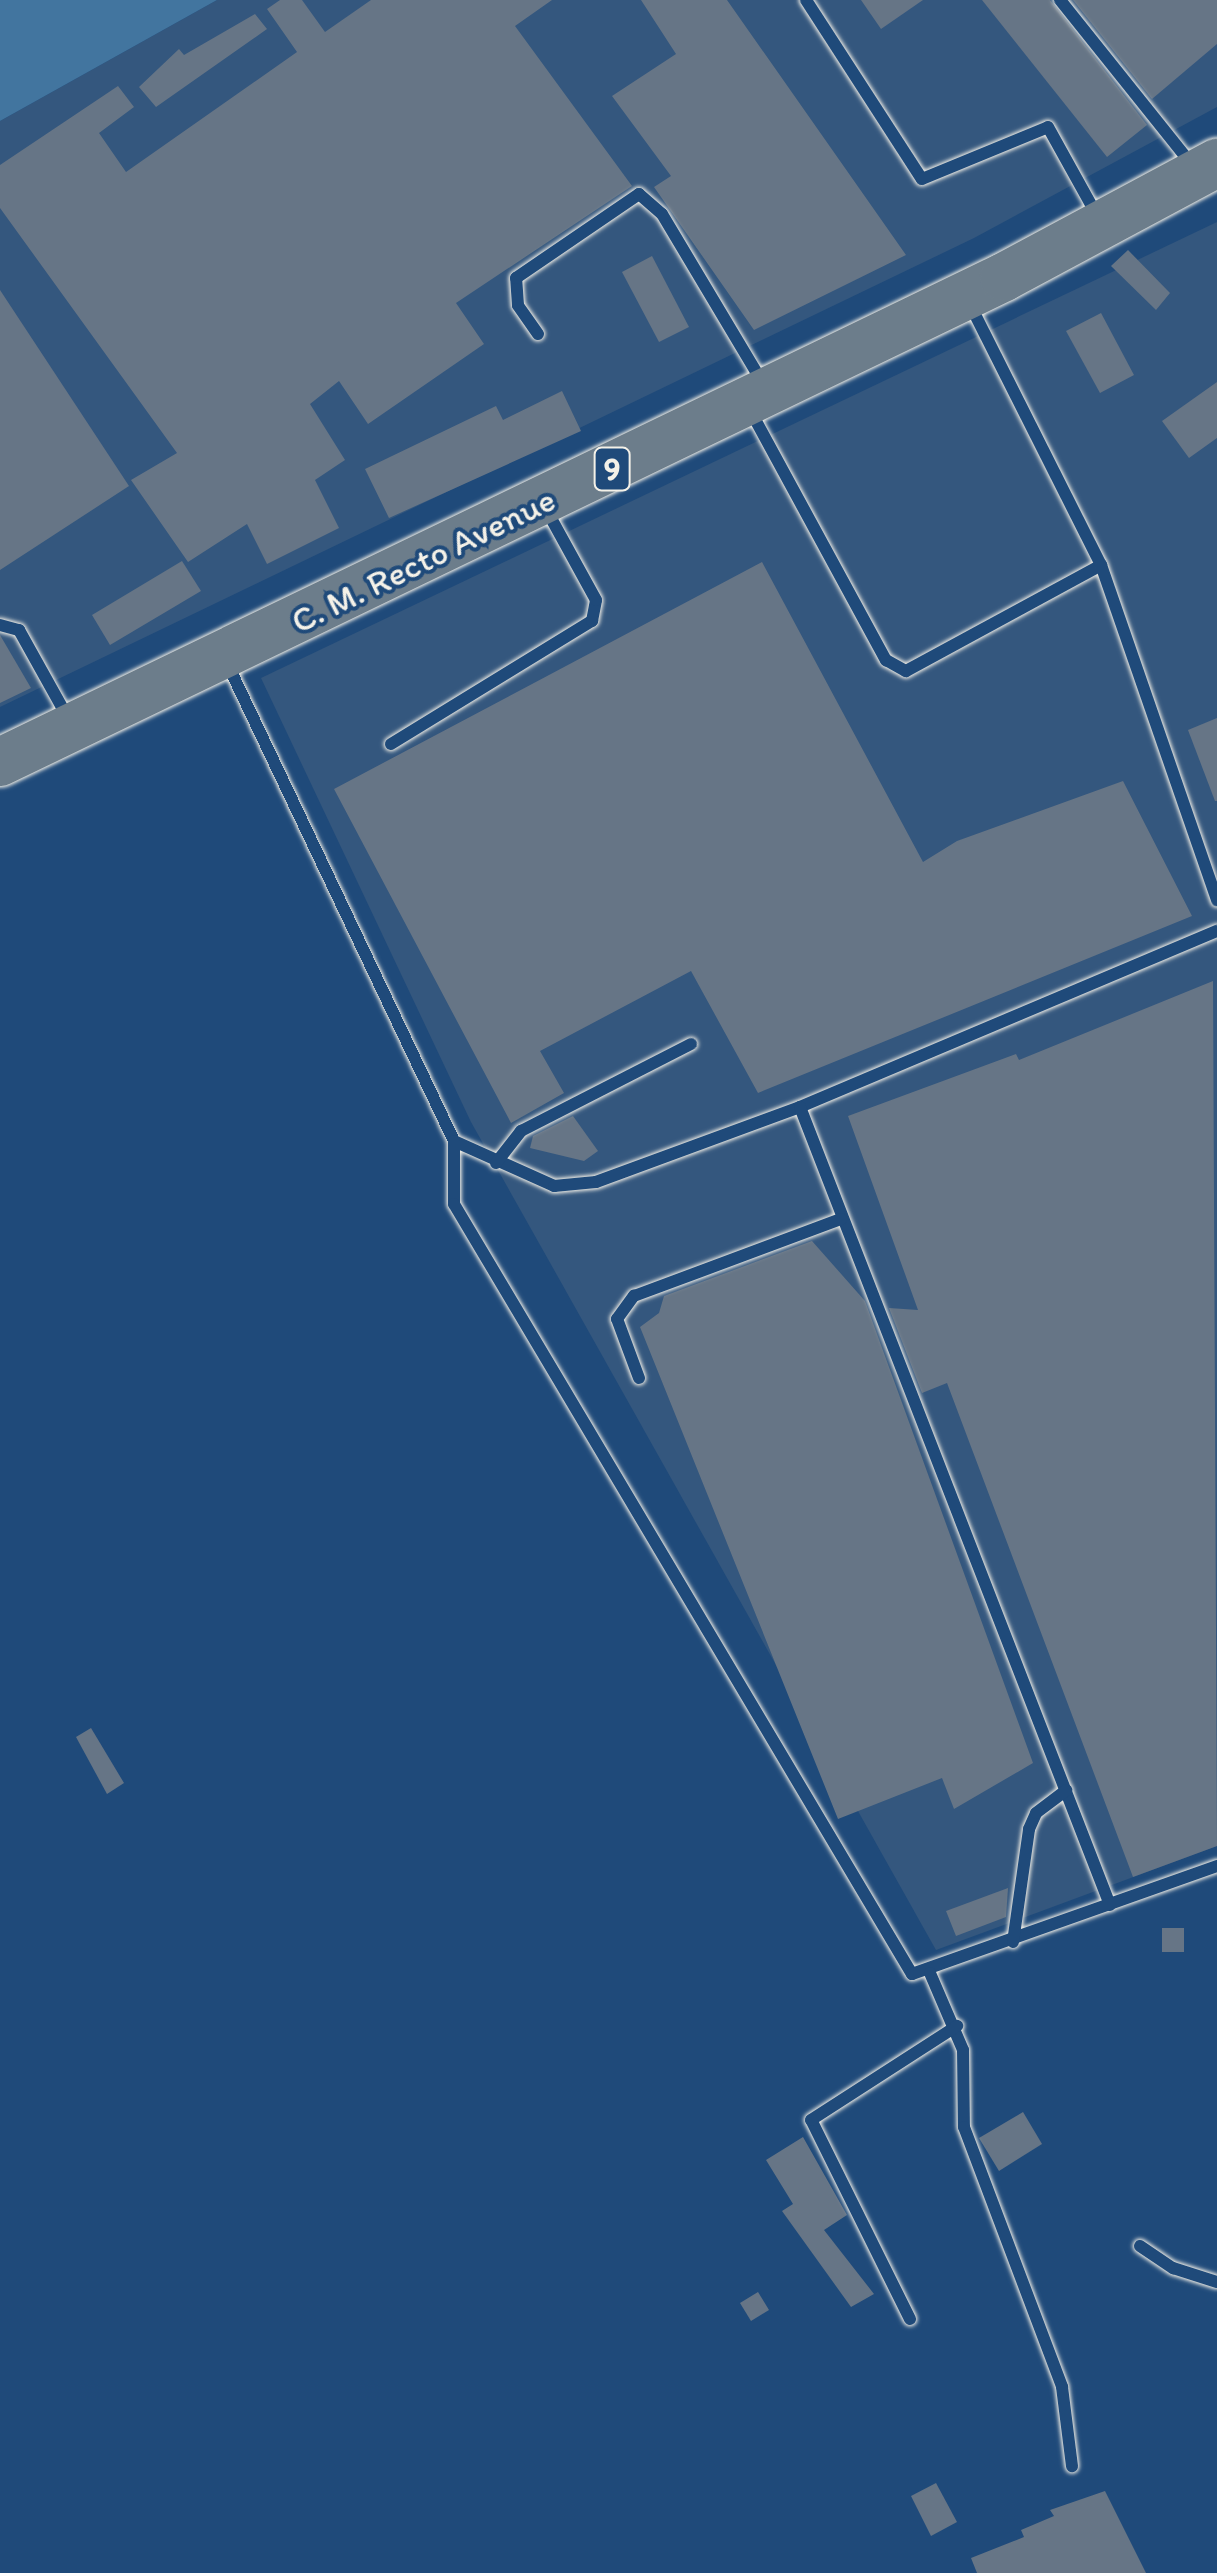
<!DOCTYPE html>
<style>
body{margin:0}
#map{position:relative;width:1217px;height:2573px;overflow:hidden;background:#1f4a7a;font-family:Itim,sans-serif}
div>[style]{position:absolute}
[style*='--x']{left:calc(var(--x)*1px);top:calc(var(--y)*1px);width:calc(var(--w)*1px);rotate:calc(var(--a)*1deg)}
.built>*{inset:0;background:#34577e}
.water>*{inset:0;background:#42759f}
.building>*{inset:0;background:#667586}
.roads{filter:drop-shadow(0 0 2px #f4f1e8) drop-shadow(0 0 2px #f4f1e8)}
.lane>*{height:12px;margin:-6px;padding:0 6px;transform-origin:6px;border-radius:6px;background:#1f4a7a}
.highway>*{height:48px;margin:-24px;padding:0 24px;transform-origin:24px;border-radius:24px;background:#6c7d8b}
span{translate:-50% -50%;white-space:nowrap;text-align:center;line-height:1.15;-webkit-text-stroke:8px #1f4a7a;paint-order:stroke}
.shield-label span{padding:2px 8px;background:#1f4a7a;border:2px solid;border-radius:8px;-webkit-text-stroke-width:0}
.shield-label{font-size:32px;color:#f4f1e8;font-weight:700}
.street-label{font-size:35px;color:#f4f1e8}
</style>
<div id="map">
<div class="built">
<div style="clip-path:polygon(217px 0,1217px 0,1217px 107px,974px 238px,0 707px,0 121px)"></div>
<div style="clip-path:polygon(1217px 222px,1217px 1846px,936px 1950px,471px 1122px,261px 678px)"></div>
</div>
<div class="water">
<div style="clip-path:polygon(0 0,217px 0,0 121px)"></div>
</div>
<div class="building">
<div style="clip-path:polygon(280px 0,302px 0,325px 32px,371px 0,552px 0,515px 26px,632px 186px,456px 303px,484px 344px,368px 424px,339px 381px,310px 404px,345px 460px,315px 480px,339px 528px,267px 564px,247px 524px,188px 562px,131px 480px,177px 453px,0 208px,0 165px,118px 86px,134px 107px,99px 133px,126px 172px,297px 52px,267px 9px)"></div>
<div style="clip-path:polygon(641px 0,727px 0,906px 255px,754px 330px,654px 187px,671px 176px,612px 96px,676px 54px)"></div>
<div style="clip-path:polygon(861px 0,923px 0,881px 29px)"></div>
<div style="clip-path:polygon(982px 0,1050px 0,1147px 125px,1107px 157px)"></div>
<div style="clip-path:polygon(1073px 0,1217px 0,1217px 44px,1152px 99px)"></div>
<div style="clip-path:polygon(255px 14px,267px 29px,156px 107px,139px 87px,179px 49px,184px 55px)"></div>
<div style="clip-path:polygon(1128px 250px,1170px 293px,1156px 310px,1111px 266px)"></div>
<div style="clip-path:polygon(652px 256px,689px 327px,659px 342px,622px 272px)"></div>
<div style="clip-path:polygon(0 290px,129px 486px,0 570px)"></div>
<div style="clip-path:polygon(1101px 313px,1134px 375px,1100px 393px,1066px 331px)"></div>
<div style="clip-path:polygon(1217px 382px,1217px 438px,1189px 458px,1162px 421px)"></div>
<div style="clip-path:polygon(562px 391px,581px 431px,389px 518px,365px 469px,496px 406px,503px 420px)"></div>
<div style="clip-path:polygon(182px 561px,201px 591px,110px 645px,92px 615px)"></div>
<div style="clip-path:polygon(762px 562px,923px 862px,957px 841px,1123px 781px,1192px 916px,758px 1093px,691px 971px,540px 1051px,564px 1093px,511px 1123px,334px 789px)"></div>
<div style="clip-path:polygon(0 635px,31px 688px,0 703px)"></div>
<div style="clip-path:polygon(1217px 718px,1217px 801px,1215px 801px,1188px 730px)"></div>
<div style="clip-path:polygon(1213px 981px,1217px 1846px,1133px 1877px,947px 1383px,922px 1393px,889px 1308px,918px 1310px,848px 1116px,1016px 1054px,1019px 1060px)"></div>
<div style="clip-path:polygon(573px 1116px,598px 1151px,584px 1161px,530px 1148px,533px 1136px)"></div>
<div style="clip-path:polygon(812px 1241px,865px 1301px,1033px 1763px,954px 1809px,942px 1778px,838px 1819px,640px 1327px,659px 1313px,664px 1296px)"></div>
<div style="clip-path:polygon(91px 1728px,124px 1783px,107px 1794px,76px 1737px)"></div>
<div style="clip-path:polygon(1008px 1888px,1006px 1917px,956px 1936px,946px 1911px)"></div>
<div style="clip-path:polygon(1162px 1928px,1184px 1928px,1184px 1952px,1162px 1952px)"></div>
<div style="clip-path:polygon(1023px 2112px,1042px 2144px,999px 2171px,979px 2138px)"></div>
<div style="clip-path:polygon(803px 2137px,847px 2215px,824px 2230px,874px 2294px,851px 2307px,782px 2211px,793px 2204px,766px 2160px)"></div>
<div style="clip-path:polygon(758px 2292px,769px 2310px,751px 2321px,740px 2303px)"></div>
<div style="clip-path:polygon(936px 2483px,957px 2522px,931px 2536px,911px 2496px)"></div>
<div style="clip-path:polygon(1105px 2491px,1146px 2573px,977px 2573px,971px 2558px,1024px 2537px,1021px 2530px,1054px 2516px,1050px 2510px)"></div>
</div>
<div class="roads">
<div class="lane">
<div style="--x:806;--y:0;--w:213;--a:57.1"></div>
<div style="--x:922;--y:179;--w:136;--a:-22.4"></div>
<div style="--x:1048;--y:127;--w:105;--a:61"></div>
<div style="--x:1060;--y:0;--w:214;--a:51.3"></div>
<div style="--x:538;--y:334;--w:35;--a:-125"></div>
<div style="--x:518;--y:305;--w:27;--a:-94"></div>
<div style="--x:516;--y:278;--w:149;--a:-34.3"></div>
<div style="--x:639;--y:194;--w:30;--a:41"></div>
<div style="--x:662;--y:214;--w:199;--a:59.2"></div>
<div style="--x:750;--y:410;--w:285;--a:61.5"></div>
<div style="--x:886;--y:660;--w:23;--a:29"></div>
<div style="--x:906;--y:671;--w:222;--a:-28.5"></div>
<div style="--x:1101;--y:565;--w:294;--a:-116.7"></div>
<div style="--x:1101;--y:565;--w:355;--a:70.9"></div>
<div style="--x:0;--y:625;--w:20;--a:15"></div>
<div style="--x:19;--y:630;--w:103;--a:60.9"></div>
<div style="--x:227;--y:663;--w:529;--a:64.6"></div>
<div style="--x:454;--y:1141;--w:110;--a:24.2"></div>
<div style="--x:554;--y:1186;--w:42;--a:-5.4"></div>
<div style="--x:596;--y:1182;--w:217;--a:-20.2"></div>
<div style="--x:800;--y:1107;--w:453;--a:-22.9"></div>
<div style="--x:391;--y:744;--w:236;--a:-31.5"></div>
<div style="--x:592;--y:621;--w:21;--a:-79"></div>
<div style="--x:596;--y:600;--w:104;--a:-118.8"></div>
<div style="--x:800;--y:1107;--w:856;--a:68.77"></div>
<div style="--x:454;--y:1141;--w:63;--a:90"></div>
<div style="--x:454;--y:1204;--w:896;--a:59.26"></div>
<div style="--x:912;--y:1974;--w:324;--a:-19.5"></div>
<div style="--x:496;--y:1163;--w:41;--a:-52"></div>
<div style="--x:521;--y:1131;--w:191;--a:-27.1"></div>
<div style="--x:639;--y:1378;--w:63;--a:-110.4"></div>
<div style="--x:617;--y:1319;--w:29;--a:-54"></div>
<div style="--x:634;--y:1296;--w:221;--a:-20.4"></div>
<div style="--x:1013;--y:1942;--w:114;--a:-81.9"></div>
<div style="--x:1029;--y:1829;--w:17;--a:-66"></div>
<div style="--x:1036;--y:1813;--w:38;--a:-37"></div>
<div style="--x:930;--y:1973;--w:84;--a:66.8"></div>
<div style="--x:963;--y:2050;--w:77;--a:89.3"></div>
<div style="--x:964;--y:2127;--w:278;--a:69.3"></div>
<div style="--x:1062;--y:2387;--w:80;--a:82.8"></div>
<div style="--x:1140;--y:2246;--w:40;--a:34"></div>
<div style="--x:1173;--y:2268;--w:46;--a:17.7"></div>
<div style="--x:910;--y:2319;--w:222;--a:-116.4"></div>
<div style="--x:811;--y:2120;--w:174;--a:-32.8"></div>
</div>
<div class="highway">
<div style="--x:0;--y:762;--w:1115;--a:-25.78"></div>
<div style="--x:1004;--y:277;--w:242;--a:-28.2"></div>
</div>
</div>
<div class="shield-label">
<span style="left:612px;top:469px">9</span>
</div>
<div class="street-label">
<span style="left:423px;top:560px;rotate:-26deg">C. M. Recto Avenue</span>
</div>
</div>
